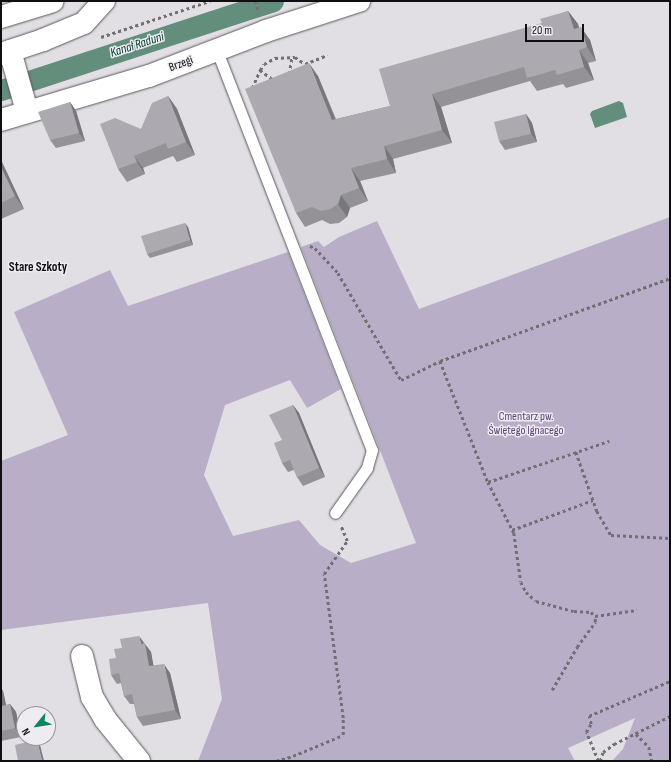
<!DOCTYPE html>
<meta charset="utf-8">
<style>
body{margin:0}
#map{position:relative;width:671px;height:762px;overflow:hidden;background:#e1dee4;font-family:"Sofia Sans Condensed",sans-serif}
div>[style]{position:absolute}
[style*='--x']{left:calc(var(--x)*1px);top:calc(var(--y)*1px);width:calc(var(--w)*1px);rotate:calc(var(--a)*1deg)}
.green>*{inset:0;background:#b9aec8}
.water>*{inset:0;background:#638e7c}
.canal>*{height:21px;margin:-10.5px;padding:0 10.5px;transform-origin:10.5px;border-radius:10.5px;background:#638e7c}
.path>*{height:2.5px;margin-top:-1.25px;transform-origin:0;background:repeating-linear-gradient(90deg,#716f73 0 3px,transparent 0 6px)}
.roads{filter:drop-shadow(0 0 1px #59575c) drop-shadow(0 0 1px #59575c)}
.service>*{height:11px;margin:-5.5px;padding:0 5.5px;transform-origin:5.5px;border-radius:5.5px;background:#fff}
.minor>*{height:22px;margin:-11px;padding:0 11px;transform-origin:11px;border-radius:11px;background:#fff}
.primary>*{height:22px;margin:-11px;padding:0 11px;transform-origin:11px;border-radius:11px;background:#fff}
.wall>*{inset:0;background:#949297}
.shaded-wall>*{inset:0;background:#78777b}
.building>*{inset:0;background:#acaab0}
span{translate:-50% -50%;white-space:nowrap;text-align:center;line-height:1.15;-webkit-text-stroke:3px #eeebf2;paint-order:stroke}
.street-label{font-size:12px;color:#0f0e10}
.park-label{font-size:12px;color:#5d4577}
.water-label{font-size:13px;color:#03422f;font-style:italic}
.neighbourhood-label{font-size:13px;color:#0f0e10;font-weight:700}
.frame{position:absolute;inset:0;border:2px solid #0f0e10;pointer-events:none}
.north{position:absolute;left:16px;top:706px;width:40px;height:40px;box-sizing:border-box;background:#eeebf2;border:1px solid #959398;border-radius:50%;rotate:240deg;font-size:11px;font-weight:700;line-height:16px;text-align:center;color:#0f0e10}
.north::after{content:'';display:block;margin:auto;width:14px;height:18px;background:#0f8361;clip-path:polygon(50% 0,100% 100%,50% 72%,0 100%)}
.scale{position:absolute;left:525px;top:24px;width:59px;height:18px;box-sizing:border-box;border:2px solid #0f0e10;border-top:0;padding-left:5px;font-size:12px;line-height:14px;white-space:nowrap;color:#0f0e10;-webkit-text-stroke:3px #eeebf2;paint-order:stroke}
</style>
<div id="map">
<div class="green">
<div style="clip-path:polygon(670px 217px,670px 761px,612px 761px,623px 749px,635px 718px,568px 748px,575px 761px,198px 761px,222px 699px,208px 603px,1px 630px,1px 461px,68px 435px,14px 312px,110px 270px,128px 306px,288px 252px,341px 389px,307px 408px,290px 380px,225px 405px,204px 475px,233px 536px,299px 520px,320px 545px,351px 563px,416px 543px,301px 247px,318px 241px,324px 247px,339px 237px,377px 221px,419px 309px)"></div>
</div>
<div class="water">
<div style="clip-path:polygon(619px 101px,623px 103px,627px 117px,595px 128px,590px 114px,592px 111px)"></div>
</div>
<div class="canal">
<div style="--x:1;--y:90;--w:286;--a:-18.1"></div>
</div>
<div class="path">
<div style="--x:255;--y:1;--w:12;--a:70"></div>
<div style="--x:101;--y:37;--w:115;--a:-18.3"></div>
<div style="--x:260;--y:70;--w:17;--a:36"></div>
<div style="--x:289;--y:74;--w:18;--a:-81"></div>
<div style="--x:252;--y:88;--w:20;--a:-66"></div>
<div style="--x:260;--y:70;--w:7;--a:-56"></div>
<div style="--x:264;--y:64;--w:13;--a:-29"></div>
<div style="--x:275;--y:58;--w:20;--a:-3"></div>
<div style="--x:295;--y:57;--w:12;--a:35"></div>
<div style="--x:305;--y:64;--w:24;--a:-22"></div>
<div style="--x:310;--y:246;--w:5;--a:22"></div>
<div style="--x:315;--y:248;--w:34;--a:47"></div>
<div style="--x:338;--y:273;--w:124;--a:59.5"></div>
<div style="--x:401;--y:380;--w:43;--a:-26"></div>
<div style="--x:440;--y:361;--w:130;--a:68.4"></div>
<div style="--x:488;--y:482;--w:57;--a:63"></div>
<div style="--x:514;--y:533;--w:49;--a:81.9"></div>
<div style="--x:521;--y:582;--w:11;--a:63"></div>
<div style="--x:526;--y:592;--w:13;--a:42"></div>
<div style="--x:536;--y:601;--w:39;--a:15"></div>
<div style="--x:574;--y:611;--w:17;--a:3"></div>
<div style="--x:591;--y:612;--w:6;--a:45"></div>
<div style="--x:440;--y:361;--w:245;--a:-19.8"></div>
<div style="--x:576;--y:452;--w:63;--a:70.4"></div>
<div style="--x:597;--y:511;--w:28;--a:60"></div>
<div style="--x:611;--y:535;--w:59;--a:2.9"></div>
<div style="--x:488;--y:482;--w:128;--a:-18.7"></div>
<div style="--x:512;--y:530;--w:86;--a:-20.3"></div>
<div style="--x:595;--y:616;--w:42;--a:-8.1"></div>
<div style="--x:552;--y:690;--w:50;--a:-59.8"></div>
<div style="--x:577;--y:647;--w:31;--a:-54"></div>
<div style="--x:595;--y:622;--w:6;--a:-90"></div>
<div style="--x:636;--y:734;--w:18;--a:45"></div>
<div style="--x:649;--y:747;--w:14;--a:78"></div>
<div style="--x:276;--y:761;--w:18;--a:-16"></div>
<div style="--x:293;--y:756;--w:54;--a:-22.8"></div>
<div style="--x:343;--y:735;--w:17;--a:-90"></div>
<div style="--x:343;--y:718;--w:145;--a:-97.5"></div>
<div style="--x:324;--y:574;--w:40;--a:-55.1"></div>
<div style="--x:347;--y:541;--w:16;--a:-112"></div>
<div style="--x:598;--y:761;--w:31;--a:-112"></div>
<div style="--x:586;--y:732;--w:9;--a:-58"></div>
<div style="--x:591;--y:724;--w:8;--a:-104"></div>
<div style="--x:589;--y:716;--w:88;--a:-23.4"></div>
<div style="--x:600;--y:761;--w:9;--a:-72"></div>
<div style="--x:603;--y:752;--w:14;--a:-36"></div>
<div style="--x:614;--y:744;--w:63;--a:-26.6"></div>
</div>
<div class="roads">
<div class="service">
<div style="--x:217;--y:51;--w:428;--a:68.8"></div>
<div style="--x:372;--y:450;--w:19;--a:106"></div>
<div style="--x:367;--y:468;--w:55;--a:125.4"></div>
</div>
<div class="minor">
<div style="--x:10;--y:51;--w:62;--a:74.2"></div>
<div style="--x:1;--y:54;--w:44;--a:-18.4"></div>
<div style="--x:43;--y:40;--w:44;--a:-22.5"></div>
<div style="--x:84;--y:23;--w:30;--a:-48"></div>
<div style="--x:1;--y:120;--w:154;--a:-16.6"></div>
<div style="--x:149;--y:76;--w:125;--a:-21"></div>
<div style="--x:266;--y:31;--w:98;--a:-17.9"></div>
<div style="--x:82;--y:656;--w:42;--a:76.3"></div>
<div style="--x:92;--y:697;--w:26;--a:59"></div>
<div style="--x:105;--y:719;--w:54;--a:51"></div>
</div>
<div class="primary">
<div style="--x:1;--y:17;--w:54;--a:-17.1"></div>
</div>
</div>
<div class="wall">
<div style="clip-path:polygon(568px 11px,578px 24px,579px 28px,590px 40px,596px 61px,588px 63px,594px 80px,566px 88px,563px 84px,537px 91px,530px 81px,441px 107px,452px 143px,393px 159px,396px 173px,360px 181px,368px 201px,350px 208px,347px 217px,339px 223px,330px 224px,322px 220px,305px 227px,296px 213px,318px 76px,336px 119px,390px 106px,542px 23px)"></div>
<div style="clip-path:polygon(168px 96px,177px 109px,195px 155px,177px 162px,173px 156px,143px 168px,145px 174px,127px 182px,118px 169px,141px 129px)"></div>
<div style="clip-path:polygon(70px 102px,76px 111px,85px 141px,56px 148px,50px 140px)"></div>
<div style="clip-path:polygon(526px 114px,532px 123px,537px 142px,505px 150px,499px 141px)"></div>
<div style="clip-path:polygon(1px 160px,24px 209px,1px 219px)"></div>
<div style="clip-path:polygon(188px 227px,193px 245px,150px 258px,147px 254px)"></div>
<div style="clip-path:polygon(293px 405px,299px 413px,325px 477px,303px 486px,297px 477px,294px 470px,288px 472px,282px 463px,282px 440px)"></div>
<div style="clip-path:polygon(144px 643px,151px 652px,153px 665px,170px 673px,181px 719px,143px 726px,137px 717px,134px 704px,130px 704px,124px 696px,121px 683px,117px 684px,111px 675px)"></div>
<div style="clip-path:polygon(1px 688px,3px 691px,6px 705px,10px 704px,16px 712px,21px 737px,1px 741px)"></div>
</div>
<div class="shaded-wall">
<div style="clip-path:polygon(568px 11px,578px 24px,583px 43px,574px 29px)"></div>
<div style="clip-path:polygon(581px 27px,590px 40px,596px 61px,587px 47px)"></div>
<div style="clip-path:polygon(579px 50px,588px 63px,594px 80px,584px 67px)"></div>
<div style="clip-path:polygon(309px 63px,318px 76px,341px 134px,332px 120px)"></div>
<div style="clip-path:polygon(432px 94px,441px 107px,452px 143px,442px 130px)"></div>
<div style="clip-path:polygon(168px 96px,177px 109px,195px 155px,186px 142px)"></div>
<div style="clip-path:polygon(70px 102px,76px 111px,85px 141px,79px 133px)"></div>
<div style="clip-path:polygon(526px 114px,532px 123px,537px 142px,531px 134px)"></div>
<div style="clip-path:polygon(384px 146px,393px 159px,396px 173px,387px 159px)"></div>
<div style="clip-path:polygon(134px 156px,143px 168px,145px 174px,137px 162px)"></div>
<div style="clip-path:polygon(1px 160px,24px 209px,15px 196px,1px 167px)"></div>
<div style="clip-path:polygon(351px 168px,360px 181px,368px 201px,359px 188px)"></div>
<div style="clip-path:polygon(341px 195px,350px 208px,347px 217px,338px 204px)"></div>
<div style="clip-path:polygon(185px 223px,188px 227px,193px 245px,190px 240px)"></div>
<div style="clip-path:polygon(293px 405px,299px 413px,325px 477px,319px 468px)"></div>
<div style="clip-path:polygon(139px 636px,151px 652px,155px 674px,149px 666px,141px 644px)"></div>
<div style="clip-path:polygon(164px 664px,170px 673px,181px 719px,175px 710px)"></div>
<div style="clip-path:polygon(1px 688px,3px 691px,8px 714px,2px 706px,1px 701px)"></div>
<div style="clip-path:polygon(10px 704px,16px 712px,21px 737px,15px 728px)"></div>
<div style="clip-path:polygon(37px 740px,40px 745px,44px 761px,42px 761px)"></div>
</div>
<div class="building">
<div style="clip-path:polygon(568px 11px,574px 29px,581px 27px,587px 47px,579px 50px,584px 67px,557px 75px,555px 70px,527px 78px,524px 67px,432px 94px,442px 130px,384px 146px,387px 159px,351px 168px,359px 188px,341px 195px,338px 204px,330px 209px,321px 211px,312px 207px,296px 213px,245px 89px,309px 63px,332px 120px,390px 106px,379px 69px,542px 23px,540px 19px)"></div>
<div style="clip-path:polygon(168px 96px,186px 142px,168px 149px,166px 143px,134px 156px,137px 162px,118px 169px,100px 124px,115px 118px,141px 129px,152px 103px)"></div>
<div style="clip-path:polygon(70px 102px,79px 133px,50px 140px,38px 112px)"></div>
<div style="clip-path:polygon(526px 114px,531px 134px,499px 141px,494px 122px)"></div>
<div style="clip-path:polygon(1px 167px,15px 196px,1px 203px)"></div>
<div style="clip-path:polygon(185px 223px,190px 240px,147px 254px,141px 236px)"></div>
<div style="clip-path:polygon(293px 405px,319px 468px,297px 477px,290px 460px,282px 463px,274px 443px,282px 440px,269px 415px)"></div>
<div style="clip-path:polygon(139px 636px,141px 644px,145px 643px,149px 666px,164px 664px,175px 710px,137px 717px,132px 694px,124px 696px,119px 673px,111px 675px,109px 659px,116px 658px,114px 649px,122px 648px,120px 639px)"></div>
<div style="clip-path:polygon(1px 701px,2px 706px,10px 704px,15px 728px,1px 731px)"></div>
<div style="clip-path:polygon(37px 740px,42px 761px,18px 761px,15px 745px)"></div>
</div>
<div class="street-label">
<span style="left:181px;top:64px;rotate:-20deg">Brzegi</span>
</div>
<div class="park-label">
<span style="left:526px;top:424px">Cmentarz pw.<br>Świętego Ignacego</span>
</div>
<div class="water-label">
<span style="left:137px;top:45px;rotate:-18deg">Kanał Raduni</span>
</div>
<div class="neighbourhood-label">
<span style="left:38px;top:267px">Stare Szkoty</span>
</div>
<div class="frame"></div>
<div class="north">N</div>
<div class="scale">20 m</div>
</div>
